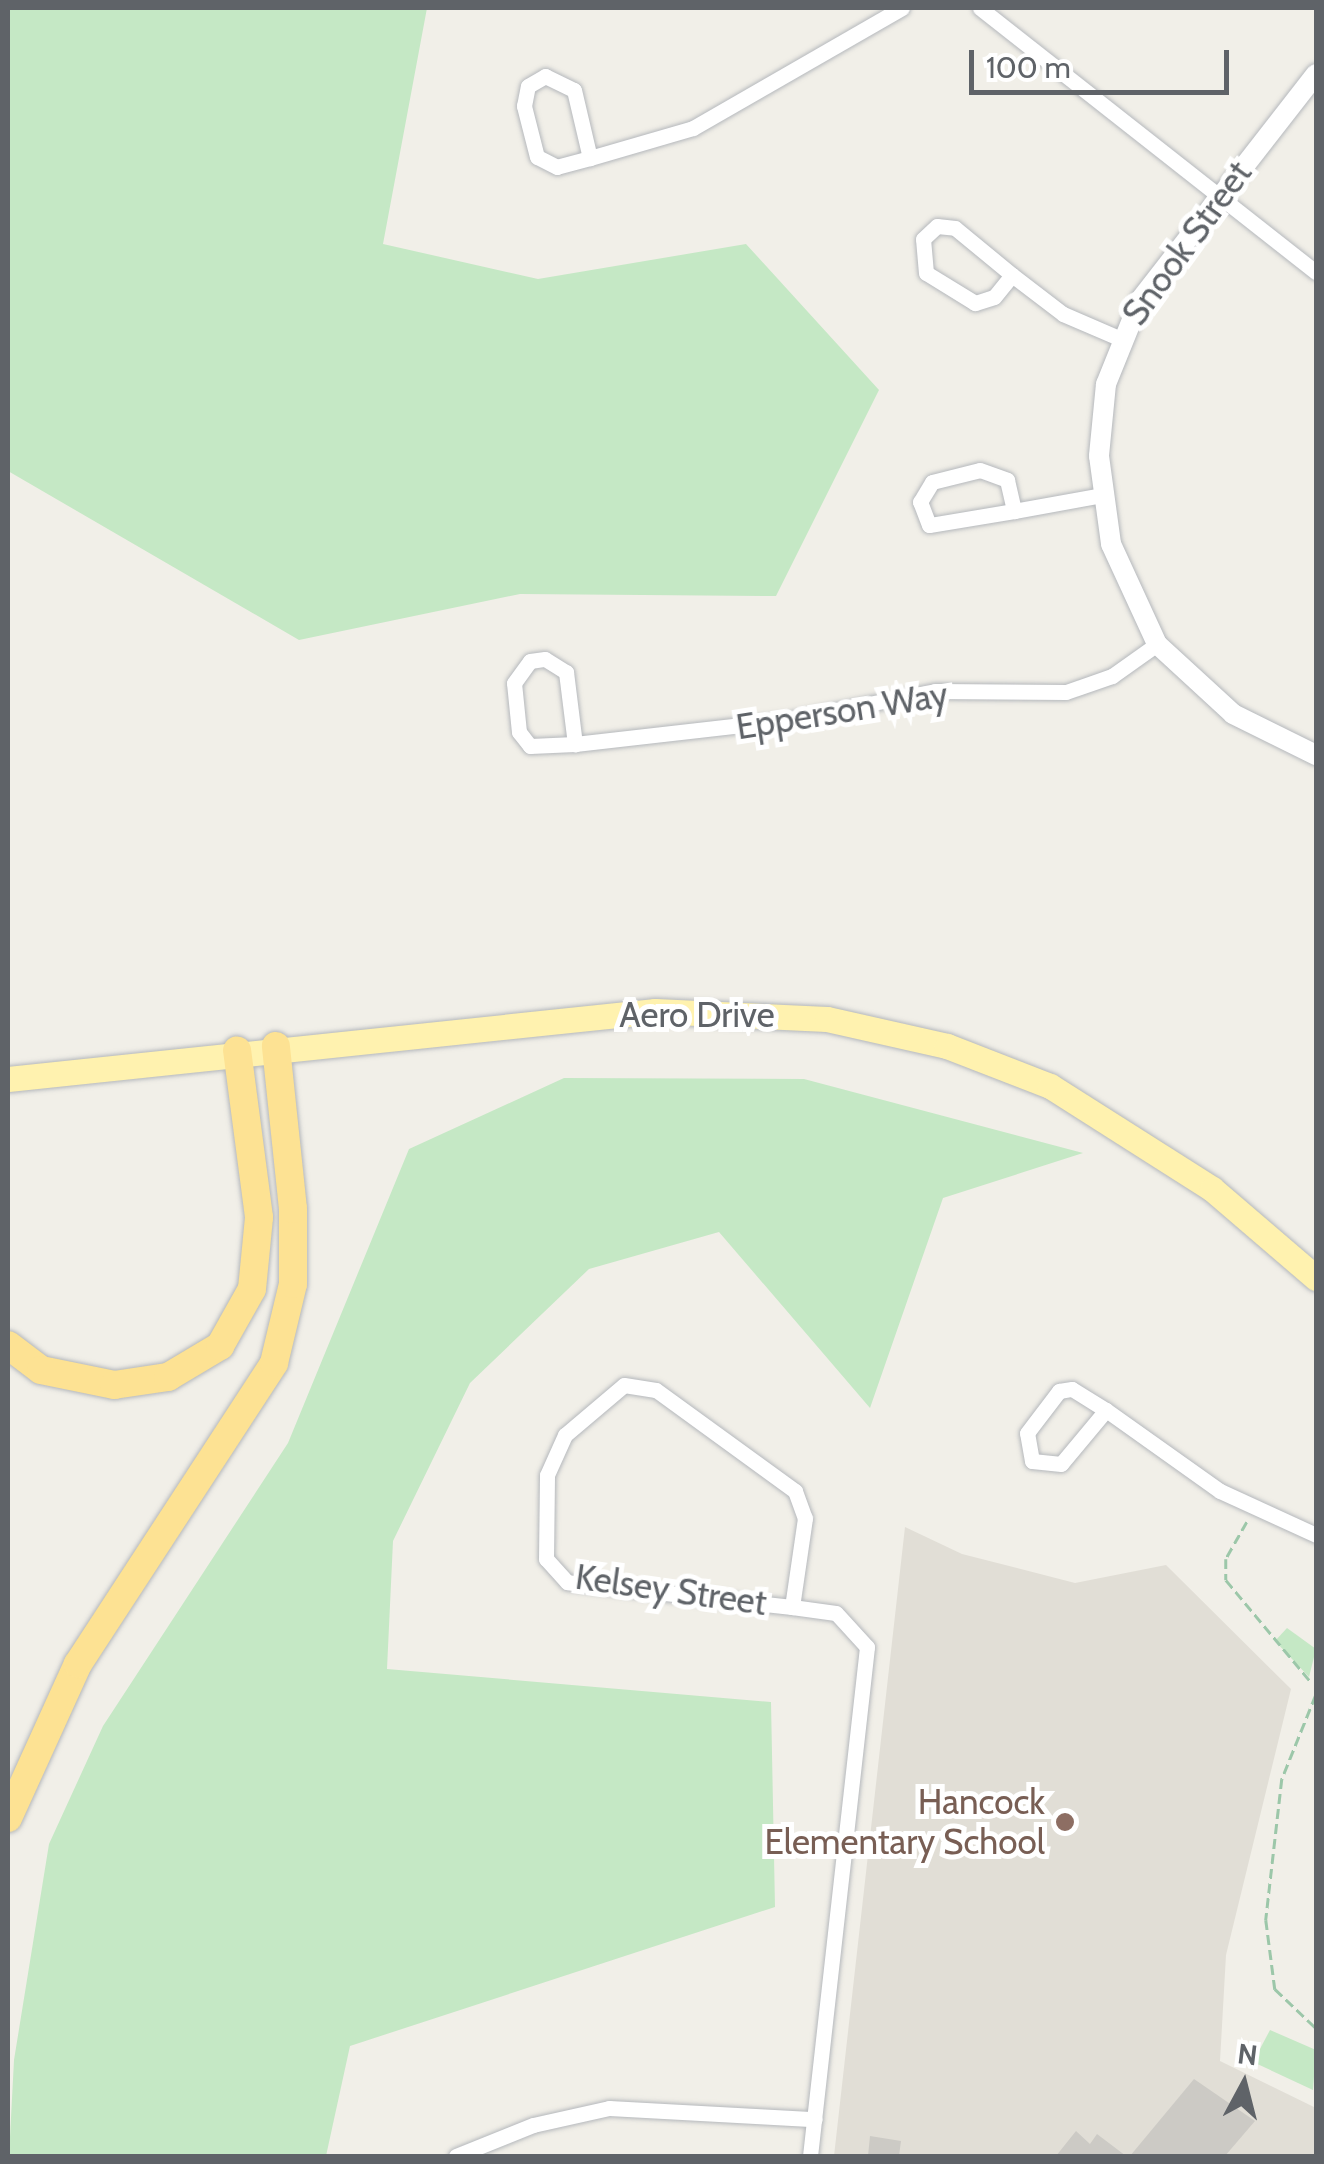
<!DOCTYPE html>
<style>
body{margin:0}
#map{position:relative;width:1324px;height:2164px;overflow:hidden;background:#f1efe8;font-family:Cabin,sans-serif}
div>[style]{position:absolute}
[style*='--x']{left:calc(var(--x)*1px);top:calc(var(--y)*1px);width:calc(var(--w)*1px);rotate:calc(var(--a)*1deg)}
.education>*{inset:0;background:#e1ded6}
.green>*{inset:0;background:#c5e8c5}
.building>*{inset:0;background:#cccac5}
.path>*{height:2.5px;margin-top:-1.25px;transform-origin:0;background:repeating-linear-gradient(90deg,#9cc7a9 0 10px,transparent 0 15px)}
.roads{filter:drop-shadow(0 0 2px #b5b8bc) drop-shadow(0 0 2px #b5b8bc)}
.minor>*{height:15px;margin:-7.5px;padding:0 7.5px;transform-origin:7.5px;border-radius:7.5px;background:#fff}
.tertiary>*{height:20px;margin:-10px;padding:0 10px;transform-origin:10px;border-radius:10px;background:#fff}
.primary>*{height:25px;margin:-12.5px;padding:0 12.5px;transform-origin:12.5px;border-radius:12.5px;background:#fff2af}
.motorway>*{height:28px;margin:-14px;padding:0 14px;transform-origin:14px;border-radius:14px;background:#fde293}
.dots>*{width:28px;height:28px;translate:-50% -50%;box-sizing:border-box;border:5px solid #fff;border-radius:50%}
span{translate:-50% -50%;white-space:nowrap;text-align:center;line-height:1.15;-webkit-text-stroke:10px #fff;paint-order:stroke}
.street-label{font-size:35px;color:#5f6368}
.education-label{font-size:35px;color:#785e54}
.right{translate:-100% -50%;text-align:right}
.frame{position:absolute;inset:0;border:10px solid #5f6368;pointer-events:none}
.north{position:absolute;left:1194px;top:2034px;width:100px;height:100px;-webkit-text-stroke:8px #fff;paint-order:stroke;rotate:7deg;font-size:28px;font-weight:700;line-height:40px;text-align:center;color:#5f6368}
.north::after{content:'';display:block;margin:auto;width:35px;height:45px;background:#5f6368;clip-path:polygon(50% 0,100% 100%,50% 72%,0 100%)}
.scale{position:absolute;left:969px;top:50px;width:260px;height:45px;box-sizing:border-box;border:5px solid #5f6368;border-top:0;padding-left:12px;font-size:30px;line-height:35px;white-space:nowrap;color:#5f6368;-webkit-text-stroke:8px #fff;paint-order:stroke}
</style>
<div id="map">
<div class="education">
<div style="clip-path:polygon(905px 1527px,962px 1554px,1075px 1583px,1166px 1565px,1291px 1689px,1226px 1955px,1220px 2061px,1316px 2108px,1316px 2156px,834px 2156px)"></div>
</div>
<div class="green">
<div style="clip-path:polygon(8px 8px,427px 8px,383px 244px,538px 279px,746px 244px,879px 390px,776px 596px,520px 594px,299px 640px,8px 471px)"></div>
<div style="clip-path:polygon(564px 1078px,804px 1079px,1083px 1153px,943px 1198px,870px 1408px,719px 1232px,589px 1269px,470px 1383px,393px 1541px,387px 1669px,771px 1702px,775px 1907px,350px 2046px,326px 2156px,9px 2156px,14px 2060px,49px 1844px,103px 1726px,288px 1443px,409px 1149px)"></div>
<div style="clip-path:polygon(1287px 1628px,1316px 1649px,1309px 1677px,1275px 1641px)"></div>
<div style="clip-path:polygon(1270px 2030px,1316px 2050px,1313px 2090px,1253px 2062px)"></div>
</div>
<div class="building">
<div style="clip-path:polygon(1194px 2079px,1255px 2121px,1225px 2156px,1130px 2156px)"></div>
<div style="clip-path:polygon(1076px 2131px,1090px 2144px,1097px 2134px,1126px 2156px,1056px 2156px)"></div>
<div style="clip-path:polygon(870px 2136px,901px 2141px,899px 2156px,868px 2156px)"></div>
</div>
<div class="path">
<div style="--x:1247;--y:1522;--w:43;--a:119.6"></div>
<div style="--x:1226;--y:1559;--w:21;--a:90"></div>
<div style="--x:1226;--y:1580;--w:133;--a:50.2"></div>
<div style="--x:1316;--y:1676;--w:13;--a:90"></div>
<div style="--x:1316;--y:1695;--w:91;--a:112"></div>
<div style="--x:1282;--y:1779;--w:142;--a:96.5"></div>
<div style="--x:1266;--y:1920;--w:70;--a:82.6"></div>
<div style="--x:1275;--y:1989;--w:57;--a:43.6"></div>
</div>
<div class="roads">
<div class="minor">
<div style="--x:980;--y:8;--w:427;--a:38.2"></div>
<div style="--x:545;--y:76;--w:32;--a:26"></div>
<div style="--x:574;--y:90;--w:70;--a:76.8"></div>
<div style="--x:590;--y:158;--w:34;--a:165"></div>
<div style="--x:557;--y:167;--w:22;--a:-153"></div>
<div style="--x:537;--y:157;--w:53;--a:-104.3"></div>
<div style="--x:524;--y:106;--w:20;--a:-79"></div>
<div style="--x:528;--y:86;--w:20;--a:-30"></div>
<div style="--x:590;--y:158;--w:107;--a:-16.2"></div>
<div style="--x:693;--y:128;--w:241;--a:-29.9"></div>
<div style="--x:937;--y:226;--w:18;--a:6"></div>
<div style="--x:955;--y:228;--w:74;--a:39.5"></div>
<div style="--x:1012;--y:275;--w:28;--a:129"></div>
<div style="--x:994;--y:297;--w:20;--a:162"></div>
<div style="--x:975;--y:303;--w:57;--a:-148.5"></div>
<div style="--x:926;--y:273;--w:34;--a:-95"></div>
<div style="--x:923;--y:239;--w:19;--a:-43"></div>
<div style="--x:1012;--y:275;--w:64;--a:37.4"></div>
<div style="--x:1063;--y:314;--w:61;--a:23.2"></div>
<div style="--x:980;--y:470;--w:29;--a:20"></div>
<div style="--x:1007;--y:480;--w:32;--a:77"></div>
<div style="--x:1014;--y:511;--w:86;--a:170.6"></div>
<div style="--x:929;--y:525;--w:25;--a:-111"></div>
<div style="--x:920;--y:502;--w:23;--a:-59"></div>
<div style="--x:932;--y:482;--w:49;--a:-14"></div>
<div style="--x:1014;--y:511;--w:89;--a:-10.3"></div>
<div style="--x:545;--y:659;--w:25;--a:32"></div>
<div style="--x:566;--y:672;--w:73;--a:82.9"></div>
<div style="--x:575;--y:744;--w:45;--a:177.5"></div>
<div style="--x:530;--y:746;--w:18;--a:-128"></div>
<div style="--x:519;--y:732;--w:49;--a:-95.8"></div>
<div style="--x:514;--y:683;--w:27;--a:-54"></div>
<div style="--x:530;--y:661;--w:15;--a:-8"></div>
<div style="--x:575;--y:744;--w:212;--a:-6.5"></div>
<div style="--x:786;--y:720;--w:152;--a:-11"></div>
<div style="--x:935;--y:691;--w:131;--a:0.4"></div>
<div style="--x:1066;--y:692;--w:49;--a:-19.2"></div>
<div style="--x:1112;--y:676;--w:55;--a:-35.4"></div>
<div style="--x:624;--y:1385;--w:32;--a:9"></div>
<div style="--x:656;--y:1390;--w:172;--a:36"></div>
<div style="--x:795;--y:1491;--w:29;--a:70"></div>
<div style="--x:805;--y:1518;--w:90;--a:98.3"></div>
<div style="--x:792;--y:1607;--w:226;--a:-173.7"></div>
<div style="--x:567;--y:1582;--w:31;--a:-132"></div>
<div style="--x:546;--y:1559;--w:84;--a:-89.3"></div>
<div style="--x:547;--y:1475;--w:44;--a:-65.8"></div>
<div style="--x:565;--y:1435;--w:77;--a:-40.3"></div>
<div style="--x:1072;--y:1389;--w:40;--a:32"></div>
<div style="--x:1106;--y:1410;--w:70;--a:129.8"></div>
<div style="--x:1061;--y:1464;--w:29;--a:-174"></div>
<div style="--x:1032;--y:1461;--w:28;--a:-100"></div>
<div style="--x:1027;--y:1433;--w:53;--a:-52.7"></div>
<div style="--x:1059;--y:1391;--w:13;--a:-9"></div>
<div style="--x:1106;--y:1410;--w:140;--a:35.4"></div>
<div style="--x:1220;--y:1491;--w:106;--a:24.6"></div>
<div style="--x:792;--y:1607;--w:44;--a:7.8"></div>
<div style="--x:836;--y:1613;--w:46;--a:47.6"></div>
<div style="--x:867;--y:1647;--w:512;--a:96.39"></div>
<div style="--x:456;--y:2156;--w:83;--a:-21.9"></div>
<div style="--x:533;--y:2125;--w:78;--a:-12.6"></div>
<div style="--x:609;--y:2108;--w:206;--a:3.1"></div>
</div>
<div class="tertiary">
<div style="--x:1316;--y:74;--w:286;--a:127.9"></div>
<div style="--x:1140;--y:300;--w:91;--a:112"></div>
<div style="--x:1106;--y:384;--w:72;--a:95.6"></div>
<div style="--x:1099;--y:456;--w:89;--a:82.2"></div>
<div style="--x:1111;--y:544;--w:110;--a:65.3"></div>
<div style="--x:1157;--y:644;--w:103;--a:42.6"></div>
<div style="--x:1233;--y:714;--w:93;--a:26.3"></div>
</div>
<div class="primary">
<div style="--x:8;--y:1079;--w:651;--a:-6"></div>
<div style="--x:655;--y:1011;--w:172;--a:2.7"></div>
<div style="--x:827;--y:1019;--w:123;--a:12.7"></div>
<div style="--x:947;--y:1046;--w:110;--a:21.2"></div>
<div style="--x:1050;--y:1086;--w:192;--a:32.4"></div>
<div style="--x:1212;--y:1189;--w:137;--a:40.6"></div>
</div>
<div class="motorway">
<div style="--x:8;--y:1345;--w:41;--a:37.1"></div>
<div style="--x:41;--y:1370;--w:75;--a:11.6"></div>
<div style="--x:114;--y:1385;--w:55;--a:-8.4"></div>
<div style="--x:168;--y:1377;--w:61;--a:-30.8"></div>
<div style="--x:220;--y:1346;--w:65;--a:-60.7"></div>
<div style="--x:252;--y:1289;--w:72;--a:-84.4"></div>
<div style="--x:259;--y:1217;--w:168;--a:-97.5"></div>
<div style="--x:8;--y:1818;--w:169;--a:-65.6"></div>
<div style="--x:78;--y:1664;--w:359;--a:-56.9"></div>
<div style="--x:274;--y:1363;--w:81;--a:-76.5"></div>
<div style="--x:293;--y:1284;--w:75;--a:-90"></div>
<div style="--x:293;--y:1209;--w:164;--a:-96"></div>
</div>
</div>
<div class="dots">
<div style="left:1065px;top:1822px;background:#8d6e63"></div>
</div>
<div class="street-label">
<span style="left:1187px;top:243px;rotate:-54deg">Snook Street</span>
<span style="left:842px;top:711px;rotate:-9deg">Epperson Way</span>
<span style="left:697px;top:1015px">Aero Drive</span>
<span style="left:671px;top:1590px;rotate:8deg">Kelsey Street</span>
</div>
<div class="education-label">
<span class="right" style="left:1045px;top:1822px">Hancock<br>Elementary School</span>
</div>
<div class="frame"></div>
<div class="north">N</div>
<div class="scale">100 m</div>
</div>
